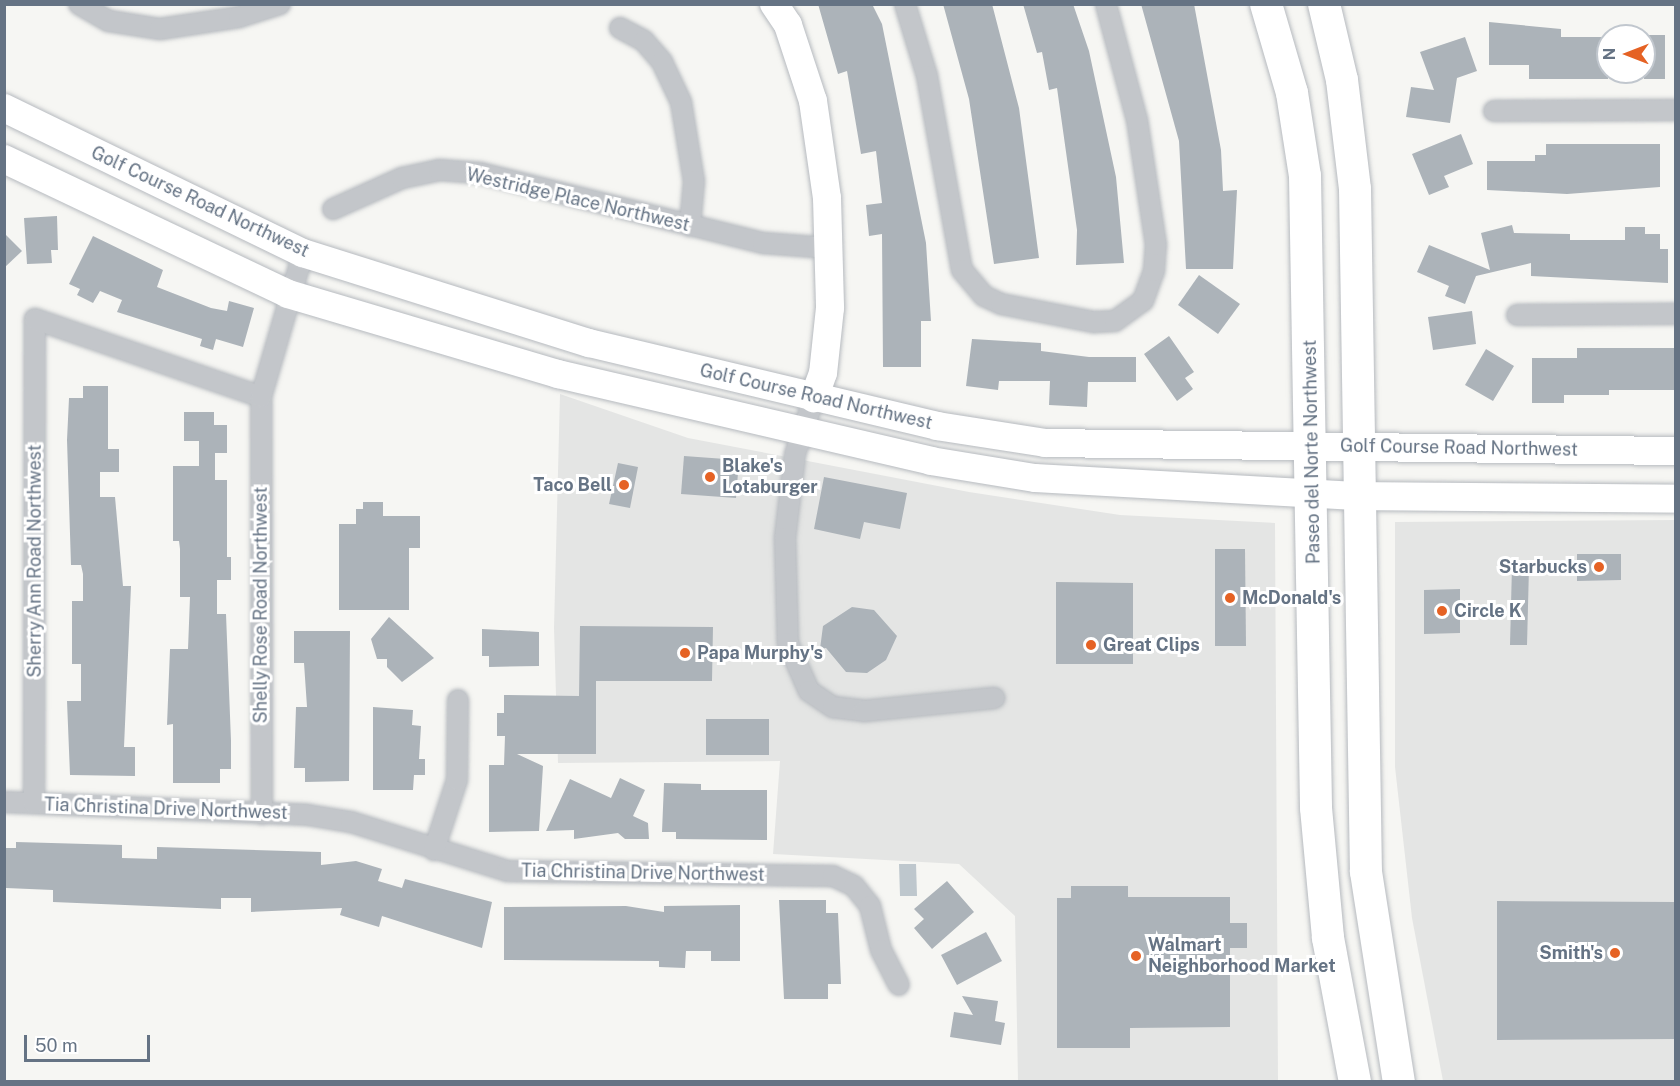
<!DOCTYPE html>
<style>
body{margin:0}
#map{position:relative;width:1680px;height:1086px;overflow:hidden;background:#f6f6f3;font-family:"Public Sans",sans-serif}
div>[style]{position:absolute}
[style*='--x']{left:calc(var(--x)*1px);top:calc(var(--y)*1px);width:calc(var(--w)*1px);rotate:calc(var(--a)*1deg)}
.built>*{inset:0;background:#e4e5e4}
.water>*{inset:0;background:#bec7cd}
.building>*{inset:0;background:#acb3b9}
.roads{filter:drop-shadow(0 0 2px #b6babf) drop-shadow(0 0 2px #b6babf)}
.street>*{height:20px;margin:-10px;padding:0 10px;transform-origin:10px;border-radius:10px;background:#c3c6ca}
.secondary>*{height:28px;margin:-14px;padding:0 14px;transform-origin:14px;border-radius:14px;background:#fff}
.primary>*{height:32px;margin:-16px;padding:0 16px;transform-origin:16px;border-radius:16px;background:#fff}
.dots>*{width:16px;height:16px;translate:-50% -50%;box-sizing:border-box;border:3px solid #fff;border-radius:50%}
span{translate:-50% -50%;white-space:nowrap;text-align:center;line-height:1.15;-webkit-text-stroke:6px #fff;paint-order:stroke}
.street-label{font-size:18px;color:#657384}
.poi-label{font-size:18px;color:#657384;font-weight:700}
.left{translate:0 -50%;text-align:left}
.right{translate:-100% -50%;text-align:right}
.frame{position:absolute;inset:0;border:6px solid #657384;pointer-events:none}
.north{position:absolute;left:1596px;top:24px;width:60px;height:60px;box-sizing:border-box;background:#fff;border:2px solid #c1c7ce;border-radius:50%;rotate:270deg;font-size:16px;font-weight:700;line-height:24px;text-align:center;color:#657384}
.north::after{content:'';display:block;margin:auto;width:21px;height:27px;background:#e56224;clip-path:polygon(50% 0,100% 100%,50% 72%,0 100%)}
.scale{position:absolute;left:24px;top:1035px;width:126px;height:27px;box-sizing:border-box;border:3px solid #657384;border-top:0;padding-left:8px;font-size:18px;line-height:21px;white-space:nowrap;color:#657384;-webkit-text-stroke:4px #fff;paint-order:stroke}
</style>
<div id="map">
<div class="built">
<div style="clip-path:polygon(560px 394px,688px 438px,969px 492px,1120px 515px,1275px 523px,1278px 1081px,1018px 1081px,1015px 916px,959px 864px,773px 854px,780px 761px,558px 763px,554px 628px)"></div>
<div style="clip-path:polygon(1675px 520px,1675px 1081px,1443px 1081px,1412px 918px,1395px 767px,1395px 522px)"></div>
</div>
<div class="water">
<div style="clip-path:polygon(899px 864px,916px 864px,917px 896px,900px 896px)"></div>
</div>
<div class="building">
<div style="clip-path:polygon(818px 4px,872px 4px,882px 24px,926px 243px,931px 321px,921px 321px,921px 367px,883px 367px,882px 234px,869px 236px,866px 205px,882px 203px,876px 151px,861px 154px,847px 71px,838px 74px)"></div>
<div style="clip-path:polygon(943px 4px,992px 4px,1019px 108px,1039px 258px,994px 264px,969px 99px)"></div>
<div style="clip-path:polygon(1023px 4px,1073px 4px,1089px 51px,1116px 177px,1124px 263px,1076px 265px,1077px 230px,1057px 88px,1049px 90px,1042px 52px,1037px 53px)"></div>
<div style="clip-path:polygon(1141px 4px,1194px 4px,1221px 150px,1223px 191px,1237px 190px,1233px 269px,1186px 269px,1179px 141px)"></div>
<div style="clip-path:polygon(1489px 22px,1561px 29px,1561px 37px,1608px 37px,1608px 79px,1529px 79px,1529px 65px,1489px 65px)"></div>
<div style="clip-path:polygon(1644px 35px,1665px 35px,1665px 79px,1644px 79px)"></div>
<div style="clip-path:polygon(1465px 37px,1477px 71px,1457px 78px,1450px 123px,1406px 117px,1411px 87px,1434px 90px,1420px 52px)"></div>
<div style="clip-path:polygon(1461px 134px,1473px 164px,1444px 176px,1449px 187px,1429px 195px,1412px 154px)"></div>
<div style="clip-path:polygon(1546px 144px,1660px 144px,1660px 187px,1567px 194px,1487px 190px,1487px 161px,1535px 161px,1535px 155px,1546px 155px)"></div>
<div style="clip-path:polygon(57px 216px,58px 250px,51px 250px,52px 263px,27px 264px,24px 218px)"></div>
<div style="clip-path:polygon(1512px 225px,1514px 233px,1570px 234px,1570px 240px,1625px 240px,1625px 227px,1645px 227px,1645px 234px,1660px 234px,1660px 249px,1668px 249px,1668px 283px,1531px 276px,1531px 263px,1476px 276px,1465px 304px,1445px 296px,1449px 286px,1417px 272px,1429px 245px,1490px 270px,1481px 233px)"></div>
<div style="clip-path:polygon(4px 233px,22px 251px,4px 268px)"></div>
<div style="clip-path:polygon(93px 236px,163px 270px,157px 287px,211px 308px,227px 311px,229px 301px,254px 308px,243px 347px,216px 339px,213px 350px,200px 346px,202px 339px,117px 312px,122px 300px,100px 291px,93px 303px,77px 295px,80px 289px,69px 284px)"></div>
<div style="clip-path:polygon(1199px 275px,1240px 304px,1218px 334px,1178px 305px)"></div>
<div style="clip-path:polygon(1472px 311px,1476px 344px,1433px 350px,1428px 317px)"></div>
<div style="clip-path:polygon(1169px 336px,1194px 372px,1185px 378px,1193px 389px,1177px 401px,1144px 354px)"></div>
<div style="clip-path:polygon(972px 339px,1041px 343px,1041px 351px,1089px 357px,1136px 357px,1136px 382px,1088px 382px,1087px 407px,1049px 405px,1050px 381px,999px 381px,998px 390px,966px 386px)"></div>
<div style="clip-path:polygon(1577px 348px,1676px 348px,1676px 390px,1609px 390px,1609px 395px,1564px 395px,1564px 403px,1532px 403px,1532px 358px,1577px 358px)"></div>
<div style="clip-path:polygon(1486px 349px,1514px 366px,1493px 401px,1465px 385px)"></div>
<div style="clip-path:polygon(83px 386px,108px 386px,108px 449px,119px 449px,119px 472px,100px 472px,100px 497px,115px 497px,123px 586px,131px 586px,124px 747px,135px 747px,135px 776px,70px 775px,67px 701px,81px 701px,81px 664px,72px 664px,72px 601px,83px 601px,83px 574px,81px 565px,71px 565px,67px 440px,69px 398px,83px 398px)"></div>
<div style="clip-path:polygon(184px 412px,214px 412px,214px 425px,227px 425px,227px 453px,215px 453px,215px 480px,227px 480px,227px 557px,231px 557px,231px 580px,217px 580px,217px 614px,226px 614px,231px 741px,231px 769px,220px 769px,220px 783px,173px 783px,173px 724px,167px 725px,170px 649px,188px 649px,190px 597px,180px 597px,180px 549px,179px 541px,173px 541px,173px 466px,199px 466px,199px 441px,184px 441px)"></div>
<div style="clip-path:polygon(684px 456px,739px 460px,736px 498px,681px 494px)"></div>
<div style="clip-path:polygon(618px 463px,638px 467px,630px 508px,609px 504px)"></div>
<div style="clip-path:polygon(824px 477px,907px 493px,900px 529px,864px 522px,860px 539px,814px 529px)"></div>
<div style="clip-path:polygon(363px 502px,383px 502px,383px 516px,420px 516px,420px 548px,409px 548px,409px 610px,339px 610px,339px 524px,356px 524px,356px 509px,363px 509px)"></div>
<div style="clip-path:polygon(1215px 549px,1245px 549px,1246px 646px,1215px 646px)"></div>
<div style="clip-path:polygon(1577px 554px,1621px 554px,1621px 580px,1577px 581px)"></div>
<div style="clip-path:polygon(1512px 566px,1529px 567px,1527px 645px,1510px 645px)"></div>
<div style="clip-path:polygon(1056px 582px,1133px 583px,1133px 664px,1056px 664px)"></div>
<div style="clip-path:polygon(1460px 589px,1460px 633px,1424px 634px,1424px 590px)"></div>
<div style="clip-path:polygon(852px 607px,874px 610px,897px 636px,886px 660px,867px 673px,846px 672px,826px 648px,820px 649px,823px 626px)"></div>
<div style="clip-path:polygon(389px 617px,434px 658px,402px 682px,387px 667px,387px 659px,377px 659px,371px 639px)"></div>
<div style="clip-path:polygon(580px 626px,713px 627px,712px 681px,596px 681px,596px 754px,517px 754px,543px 766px,539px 831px,489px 832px,489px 765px,504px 765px,505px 736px,497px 736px,497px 713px,504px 713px,504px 695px,579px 696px)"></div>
<div style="clip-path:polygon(482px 629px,539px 632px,539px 666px,489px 667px,489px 656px,482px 656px)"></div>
<div style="clip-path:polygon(294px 631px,350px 631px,349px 781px,305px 782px,305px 768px,294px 768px,296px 707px,307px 707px,304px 663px,294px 663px)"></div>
<div style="clip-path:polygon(373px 707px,413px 710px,412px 725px,421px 726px,419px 759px,425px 759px,425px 775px,414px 775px,413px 790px,373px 790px)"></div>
<div style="clip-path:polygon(706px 719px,769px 719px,769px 755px,706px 755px)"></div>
<div style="clip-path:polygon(620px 778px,645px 790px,633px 816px,648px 823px,649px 839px,625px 839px,618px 833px,574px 839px,574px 830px,546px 831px,570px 779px,611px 798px)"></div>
<div style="clip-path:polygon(664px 783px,701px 784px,701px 790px,767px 790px,767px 840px,676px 839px,676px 832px,662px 832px)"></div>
<div style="clip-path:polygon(16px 842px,122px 845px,122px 858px,157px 859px,157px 847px,321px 852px,321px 865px,356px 861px,382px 869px,378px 881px,402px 888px,405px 879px,492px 902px,482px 948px,382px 916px,379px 927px,340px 915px,342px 908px,251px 912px,251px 898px,221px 898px,221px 909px,53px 902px,53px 890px,6px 888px,4px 848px,16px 848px)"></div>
<div style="clip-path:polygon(947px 881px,974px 912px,932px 949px,914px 928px,924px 919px,914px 909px)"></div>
<div style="clip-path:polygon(1071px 886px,1128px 886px,1128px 897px,1230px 897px,1230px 923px,1247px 923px,1247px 948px,1230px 948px,1230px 1027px,1130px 1028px,1130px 1048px,1057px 1048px,1057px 898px,1071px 898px)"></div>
<div style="clip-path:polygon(779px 900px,826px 900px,826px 913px,838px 913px,841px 984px,828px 984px,828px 999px,784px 999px)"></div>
<div style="clip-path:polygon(1497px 901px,1676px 902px,1676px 1039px,1497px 1040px)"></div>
<div style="clip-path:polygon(740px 905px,740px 961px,711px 961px,711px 951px,686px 951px,685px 968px,659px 967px,659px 961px,504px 960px,504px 907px,626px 906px,664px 912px,664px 906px)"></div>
<div style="clip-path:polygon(986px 932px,1002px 961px,957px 985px,941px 955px)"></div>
<div style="clip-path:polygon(962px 996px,998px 1001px,995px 1021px,1005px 1023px,1001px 1045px,950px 1037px,954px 1012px,973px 1015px)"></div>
</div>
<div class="roads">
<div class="street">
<div style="--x:79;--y:4;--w:34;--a:30"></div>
<div style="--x:109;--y:21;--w:52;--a:8.9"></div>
<div style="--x:160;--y:29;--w:80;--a:-8.6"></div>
<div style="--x:239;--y:17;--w:43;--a:-17.6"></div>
<div style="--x:905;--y:4;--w:75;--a:73"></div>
<div style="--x:927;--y:76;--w:197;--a:79.8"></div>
<div style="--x:962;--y:270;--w:34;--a:50"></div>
<div style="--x:984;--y:296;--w:19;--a:25"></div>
<div style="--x:1001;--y:304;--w:95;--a:11"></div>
<div style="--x:1094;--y:322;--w:21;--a:-3"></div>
<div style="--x:1115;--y:321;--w:34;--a:-36"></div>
<div style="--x:1143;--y:301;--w:32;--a:-70"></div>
<div style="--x:1154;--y:271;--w:26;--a:-86"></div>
<div style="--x:1156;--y:245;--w:126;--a:-98.6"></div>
<div style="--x:1137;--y:120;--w:120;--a:-105"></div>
<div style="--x:620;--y:28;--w:27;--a:28"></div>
<div style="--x:644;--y:41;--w:28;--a:49"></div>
<div style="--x:662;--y:62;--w:44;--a:64.6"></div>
<div style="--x:681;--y:102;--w:80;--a:80.7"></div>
<div style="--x:694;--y:181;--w:45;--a:95.1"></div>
<div style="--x:1494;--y:111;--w:182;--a:-0.3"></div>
<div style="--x:333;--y:209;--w:76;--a:-24.2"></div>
<div style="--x:402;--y:178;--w:38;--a:-12"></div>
<div style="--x:439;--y:170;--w:41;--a:4.2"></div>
<div style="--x:480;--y:173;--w:292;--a:13.9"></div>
<div style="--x:763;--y:243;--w:65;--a:4.4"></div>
<div style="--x:1517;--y:315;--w:159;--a:-0.4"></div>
<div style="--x:814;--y:398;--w:59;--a:108.7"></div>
<div style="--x:795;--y:454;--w:85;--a:96.8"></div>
<div style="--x:785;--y:538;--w:105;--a:88.4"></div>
<div style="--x:788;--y:643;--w:52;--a:66.4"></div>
<div style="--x:809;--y:691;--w:29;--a:34"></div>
<div style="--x:833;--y:707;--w:31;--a:7"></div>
<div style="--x:864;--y:711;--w:131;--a:-5.7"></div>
<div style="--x:4;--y:802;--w:304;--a:2.4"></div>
<div style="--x:308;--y:815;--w:44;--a:9.2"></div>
<div style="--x:351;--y:822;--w:164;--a:17.4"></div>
<div style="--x:507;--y:871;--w:326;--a:0.9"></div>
<div style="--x:833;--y:876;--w:23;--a:25"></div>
<div style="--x:854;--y:886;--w:26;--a:51"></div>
<div style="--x:870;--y:906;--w:45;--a:76"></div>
<div style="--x:881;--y:950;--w:39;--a:63"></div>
<div style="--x:34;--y:803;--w:484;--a:-89.9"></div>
<div style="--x:35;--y:319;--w:239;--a:19"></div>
<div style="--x:262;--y:814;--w:417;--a:-90.1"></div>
<div style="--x:261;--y:397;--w:150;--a:-73.7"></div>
<div style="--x:434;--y:850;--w:74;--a:-71.8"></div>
<div style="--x:457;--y:780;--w:80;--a:-89.3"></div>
</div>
<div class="secondary">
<div style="--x:774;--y:4;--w:25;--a:56"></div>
<div style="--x:788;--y:25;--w:80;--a:71.8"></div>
<div style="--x:813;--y:101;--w:98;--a:81.8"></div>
<div style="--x:827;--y:198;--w:110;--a:88.4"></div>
<div style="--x:830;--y:308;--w:65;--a:96.1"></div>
<div style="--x:823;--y:373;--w:27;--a:110"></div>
<div style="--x:4;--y:108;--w:332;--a:25.9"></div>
<div style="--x:303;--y:253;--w:300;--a:17.5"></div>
<div style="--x:589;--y:343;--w:358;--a:13.4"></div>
<div style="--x:937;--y:426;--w:109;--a:8.9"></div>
<div style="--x:1045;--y:443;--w:631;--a:0.73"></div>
<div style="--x:4;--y:159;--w:314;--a:25.4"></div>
<div style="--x:288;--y:294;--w:282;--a:16.5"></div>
<div style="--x:558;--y:374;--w:383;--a:13.1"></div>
<div style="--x:931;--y:461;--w:105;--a:9.3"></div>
<div style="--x:1035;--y:478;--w:326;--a:3.2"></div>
<div style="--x:1361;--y:496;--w:315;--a:0.5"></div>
</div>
<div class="primary">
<div style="--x:1266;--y:4;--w:93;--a:73.7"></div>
<div style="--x:1292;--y:93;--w:84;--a:81.1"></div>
<div style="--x:1305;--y:176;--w:632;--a:89"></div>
<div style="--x:1316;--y:808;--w:131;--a:84.7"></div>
<div style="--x:1328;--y:938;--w:147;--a:79.4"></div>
<div style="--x:1324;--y:4;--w:78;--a:76.7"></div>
<div style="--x:1342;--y:80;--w:110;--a:83.2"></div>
<div style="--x:1355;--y:189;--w:683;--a:89.08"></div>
<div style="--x:1366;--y:872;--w:213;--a:81.1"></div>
</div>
</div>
<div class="dots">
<div style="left:710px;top:477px;background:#e56224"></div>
<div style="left:624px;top:485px;background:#e56224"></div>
<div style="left:1599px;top:567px;background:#e56224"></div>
<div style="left:1230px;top:598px;background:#e56224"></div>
<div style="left:1442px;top:611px;background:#e56224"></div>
<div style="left:1091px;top:645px;background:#e56224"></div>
<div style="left:685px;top:653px;background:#e56224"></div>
<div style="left:1615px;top:953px;background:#e56224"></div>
<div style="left:1136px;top:956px;background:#e56224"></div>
</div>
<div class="street-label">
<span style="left:578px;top:200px;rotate:13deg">Westridge Place Northwest</span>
<span style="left:200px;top:202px;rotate:25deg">Golf Course Road Northwest</span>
<span style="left:816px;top:397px;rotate:13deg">Golf Course Road Northwest</span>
<span style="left:1459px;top:448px;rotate:1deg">Golf Course Road Northwest</span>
<span style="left:1312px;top:452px;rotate:-91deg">Paseo del Norte Northwest</span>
<span style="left:35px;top:561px;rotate:-90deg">Sherry Ann Road Northwest</span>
<span style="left:261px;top:605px;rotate:-90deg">Shelly Rose Road Northwest</span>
<span style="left:166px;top:809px;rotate:2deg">Tia Christina Drive Northwest</span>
<span style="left:643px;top:873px;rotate:1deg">Tia Christina Drive Northwest</span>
</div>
<div class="poi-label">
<span class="left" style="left:722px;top:477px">Blake's<br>Lotaburger</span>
<span class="right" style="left:612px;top:485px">Taco Bell</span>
<span class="right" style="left:1587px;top:567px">Starbucks</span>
<span class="left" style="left:1242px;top:598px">McDonald's</span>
<span class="left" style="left:1454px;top:611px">Circle K</span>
<span class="left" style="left:1103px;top:645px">Great Clips</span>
<span class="left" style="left:697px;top:653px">Papa Murphy's</span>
<span class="left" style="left:1148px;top:956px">Walmart<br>Neighborhood Market</span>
<span class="right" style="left:1603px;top:953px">Smith's</span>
</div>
<div class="frame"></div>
<div class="north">N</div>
<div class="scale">50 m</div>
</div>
